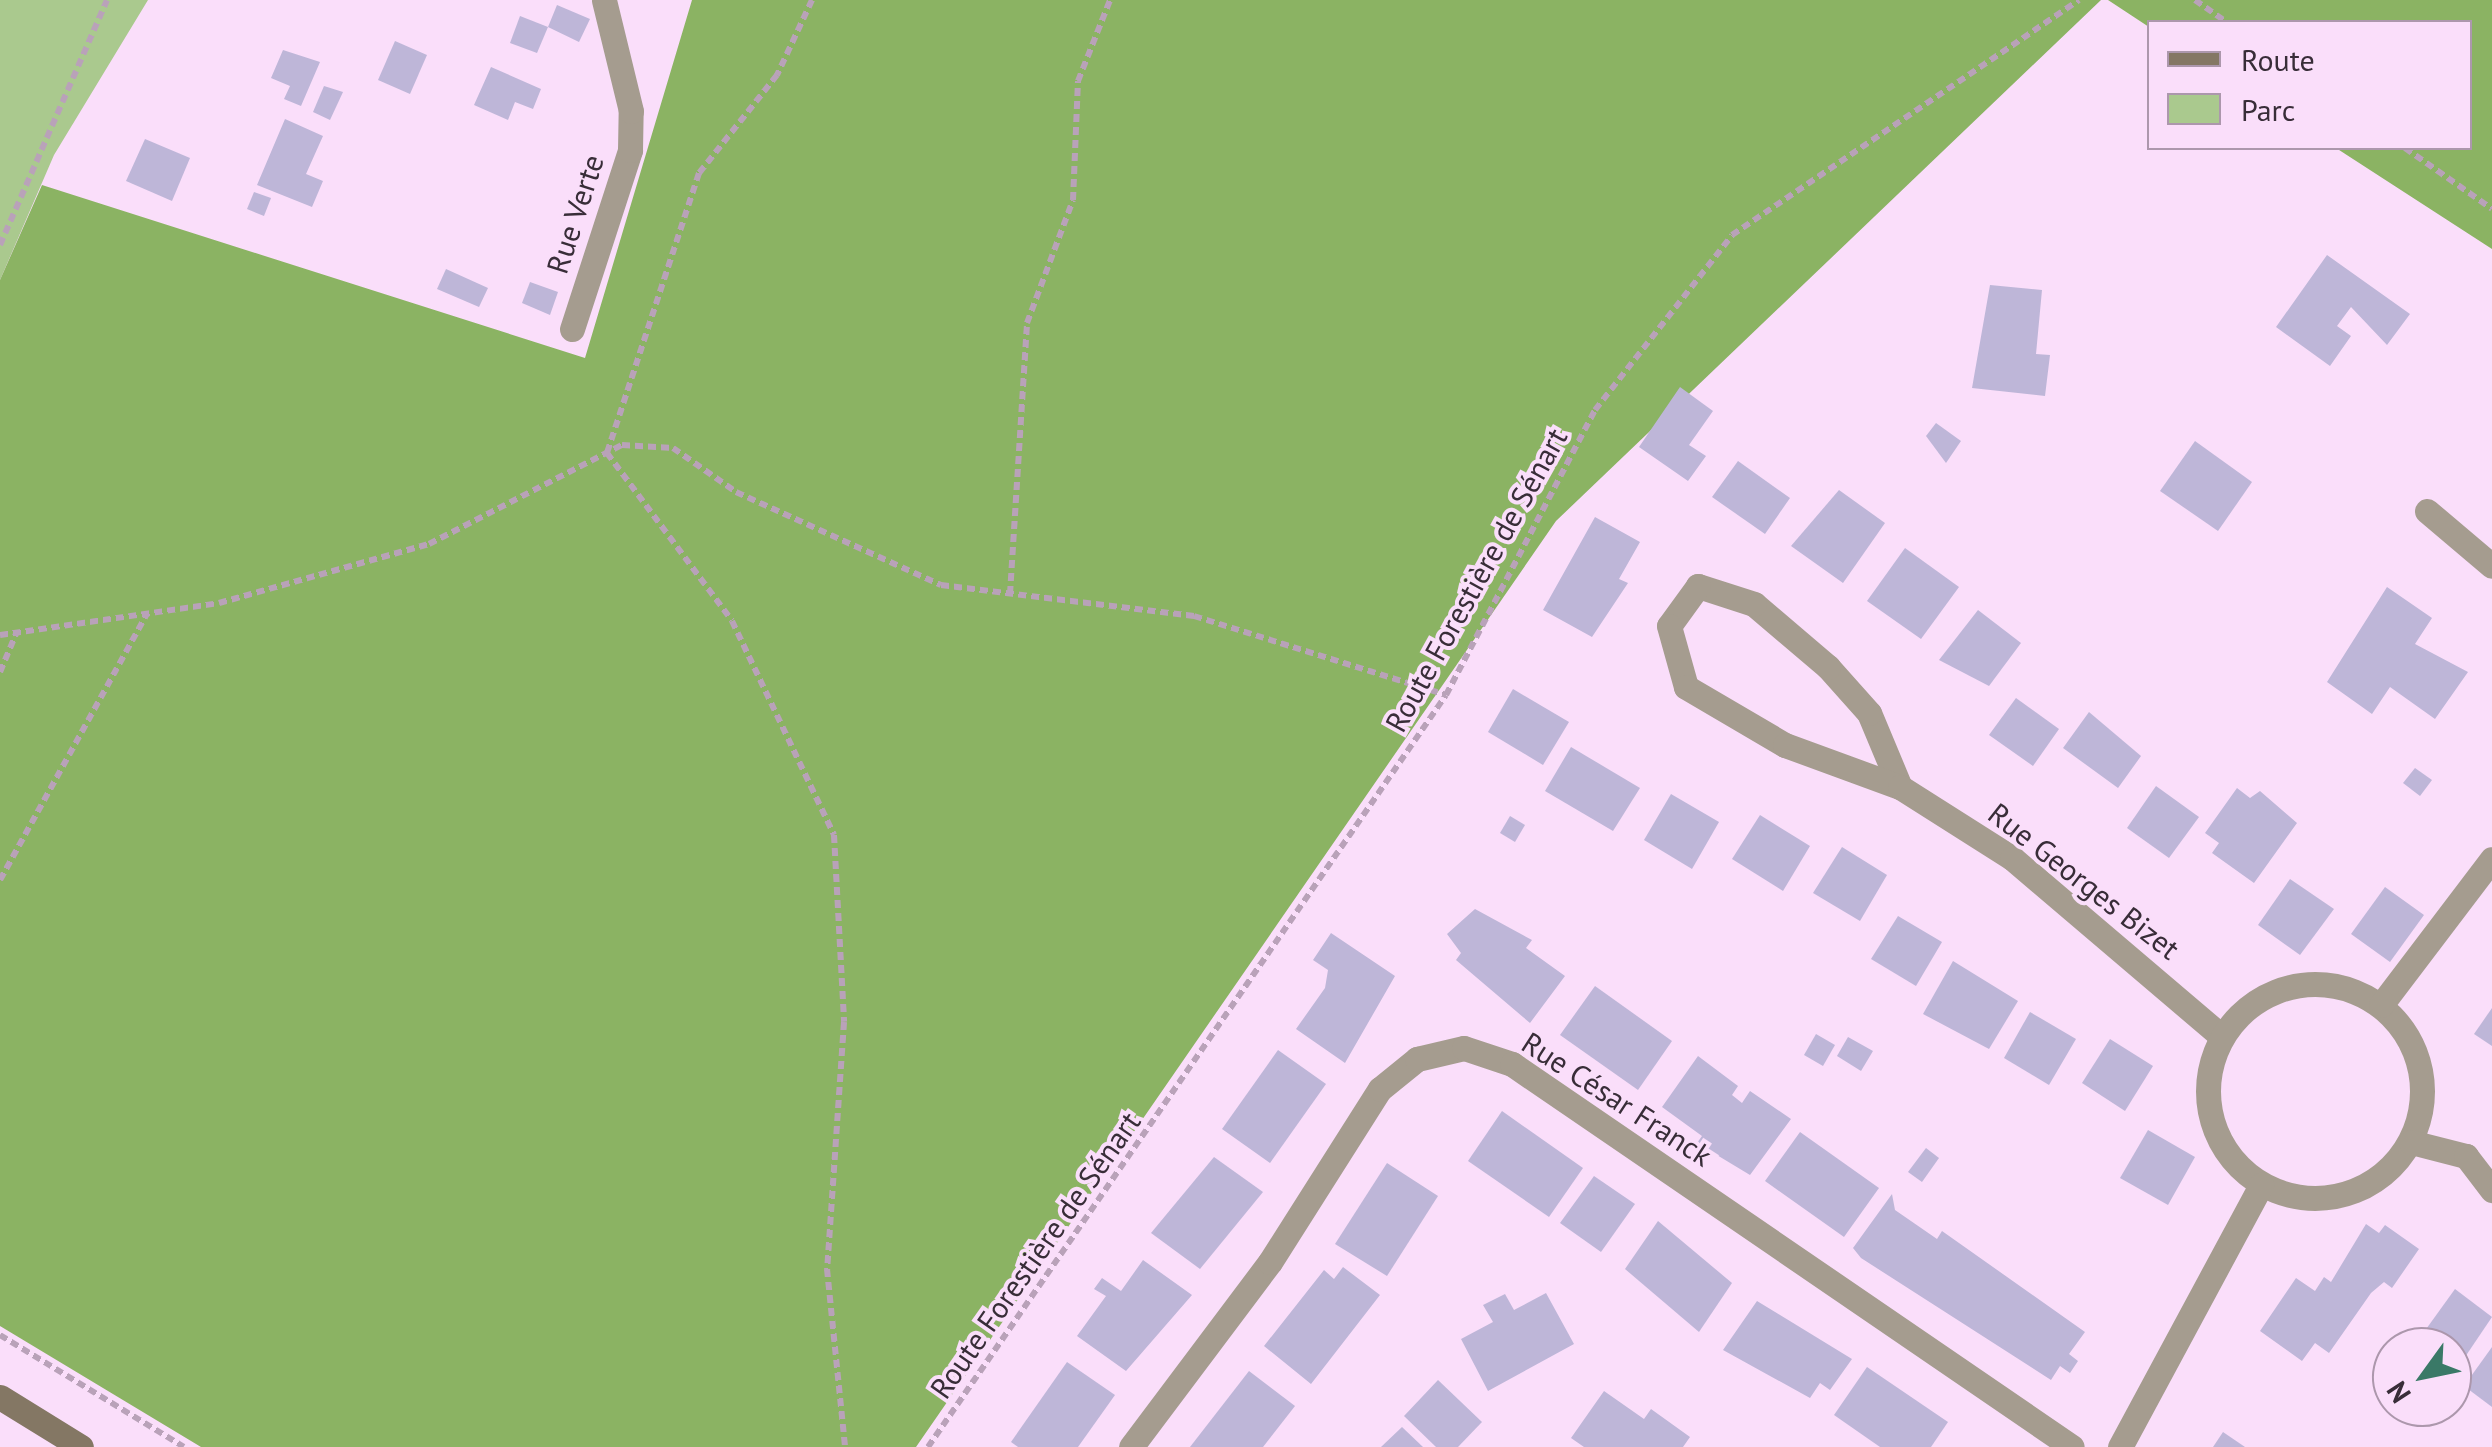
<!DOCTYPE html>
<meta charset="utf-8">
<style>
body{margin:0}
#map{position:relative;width:2492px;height:1447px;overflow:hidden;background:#fadefa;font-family:"PT Sans",sans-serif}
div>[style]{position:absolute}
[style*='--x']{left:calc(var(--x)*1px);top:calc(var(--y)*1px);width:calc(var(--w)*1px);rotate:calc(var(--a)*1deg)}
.green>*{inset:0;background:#aac98e}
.forest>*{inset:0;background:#8bb363}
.building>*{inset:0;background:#beb6d8}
.path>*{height:6px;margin-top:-3px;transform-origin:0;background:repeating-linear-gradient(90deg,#b9a2b9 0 8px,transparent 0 13px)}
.street>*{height:25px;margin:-12.5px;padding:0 12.5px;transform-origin:12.5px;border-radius:12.5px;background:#a59c8f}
.street>.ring{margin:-12.5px;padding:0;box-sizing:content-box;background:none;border:25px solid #a59c8f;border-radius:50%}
.secondary>*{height:25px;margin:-12.5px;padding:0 12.5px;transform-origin:12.5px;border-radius:12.5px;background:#847764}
span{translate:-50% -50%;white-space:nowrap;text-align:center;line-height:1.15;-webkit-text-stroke:8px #fadefa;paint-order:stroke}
.street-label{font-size:30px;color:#382d38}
.legend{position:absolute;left:2147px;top:20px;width:325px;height:130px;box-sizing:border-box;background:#fadefa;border:2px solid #ac97ac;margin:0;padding:12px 18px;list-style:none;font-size:30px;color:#382d38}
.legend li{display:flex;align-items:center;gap:20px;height:50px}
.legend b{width:50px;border:2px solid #ac97ac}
.north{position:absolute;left:2372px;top:1327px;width:100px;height:100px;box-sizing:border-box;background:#fadefa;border:2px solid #ac97ac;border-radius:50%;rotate:237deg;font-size:28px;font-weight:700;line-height:40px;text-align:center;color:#382d38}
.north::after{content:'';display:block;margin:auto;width:35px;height:45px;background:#3a7967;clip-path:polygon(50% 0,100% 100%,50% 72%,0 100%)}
</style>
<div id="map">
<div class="green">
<div style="clip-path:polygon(0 0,148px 0,54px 155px,0 280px)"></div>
</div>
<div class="forest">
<div style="clip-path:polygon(692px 0,2101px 0,1556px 521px,916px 1447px,201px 1447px,0 1326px,0 280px,42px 185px,585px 358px)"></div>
<div style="clip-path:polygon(2108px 0,2492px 0,2492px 249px,2336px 148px,2470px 148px,2470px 22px,2149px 27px)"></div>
</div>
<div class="building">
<div style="clip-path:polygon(557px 5px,590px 19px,579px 42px,548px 27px)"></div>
<div style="clip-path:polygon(520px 16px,548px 27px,537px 53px,510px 43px)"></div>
<div style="clip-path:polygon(395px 41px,427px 55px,410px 94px,378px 80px)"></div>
<div style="clip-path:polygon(283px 50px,320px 62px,301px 106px,284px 99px,290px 86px,271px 78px)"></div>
<div style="clip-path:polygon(491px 67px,541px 89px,533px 109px,515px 102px,508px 120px,474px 105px)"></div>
<div style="clip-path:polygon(324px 86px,343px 92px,330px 120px,313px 112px)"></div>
<div style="clip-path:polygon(285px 119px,323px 136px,306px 174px,323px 181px,312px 207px,257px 185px)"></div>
<div style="clip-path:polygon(145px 139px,190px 158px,172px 201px,126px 181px)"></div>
<div style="clip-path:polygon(254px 192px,271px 198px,264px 216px,247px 209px)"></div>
<div style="clip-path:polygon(2327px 255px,2410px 314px,2387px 345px,2351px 307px,2337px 326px,2351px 336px,2330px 366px,2276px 327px)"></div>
<div style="clip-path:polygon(446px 269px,488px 288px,479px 307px,437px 289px)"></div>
<div style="clip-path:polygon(530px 282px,558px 292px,550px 315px,522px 303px)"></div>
<div style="clip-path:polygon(1990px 285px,2042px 290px,2036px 354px,2050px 355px,2045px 396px,1972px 388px)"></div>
<div style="clip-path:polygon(1680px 387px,1713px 411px,1689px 445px,1706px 456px,1688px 481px,1639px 447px)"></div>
<div style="clip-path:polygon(1936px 423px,1961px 441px,1946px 463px,1926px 436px)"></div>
<div style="clip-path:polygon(2195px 441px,2252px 482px,2218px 531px,2160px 491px)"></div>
<div style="clip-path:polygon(1738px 461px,1790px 498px,1765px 534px,1712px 497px)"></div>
<div style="clip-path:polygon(1839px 490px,1885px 523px,1843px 583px,1791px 546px)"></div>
<div style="clip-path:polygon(1595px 517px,1640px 542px,1619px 579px,1628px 583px,1592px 637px,1543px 610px)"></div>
<div style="clip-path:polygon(1905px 548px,1959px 587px,1921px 639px,1867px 601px)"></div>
<div style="clip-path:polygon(2387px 587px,2432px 618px,2415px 644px,2468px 672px,2435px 719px,2390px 687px,2372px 714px,2327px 682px)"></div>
<div style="clip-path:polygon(1978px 610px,2021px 643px,1989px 686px,1939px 660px)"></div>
<div style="clip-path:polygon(1513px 689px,1569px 722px,1543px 765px,1488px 732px)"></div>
<div style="clip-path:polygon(2016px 698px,2059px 729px,2033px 766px,1989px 735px)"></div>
<div style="clip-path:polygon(2089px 712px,2141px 756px,2118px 788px,2063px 748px)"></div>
<div style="clip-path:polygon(1571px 747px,1640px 788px,1613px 831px,1545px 791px)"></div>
<div style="clip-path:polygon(2415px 768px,2432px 780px,2420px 796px,2403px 783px)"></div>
<div style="clip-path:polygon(2156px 786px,2199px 817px,2169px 858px,2127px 828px)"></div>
<div style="clip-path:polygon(2237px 788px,2250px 798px,2260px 791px,2297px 823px,2254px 883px,2212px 853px,2219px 843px,2205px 833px)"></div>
<div style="clip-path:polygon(1671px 794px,1719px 822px,1692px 869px,1644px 840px)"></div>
<div style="clip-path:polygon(1760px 815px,1810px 846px,1783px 891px,1732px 859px)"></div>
<div style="clip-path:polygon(1510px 816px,1525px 825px,1515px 842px,1500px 833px)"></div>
<div style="clip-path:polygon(1842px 847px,1887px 875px,1860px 921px,1813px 893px)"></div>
<div style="clip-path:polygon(2290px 879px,2334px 909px,2300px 955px,2258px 925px)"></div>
<div style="clip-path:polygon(2385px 887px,2424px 915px,2390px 962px,2351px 934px)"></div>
<div style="clip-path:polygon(1475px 909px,1532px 940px,1526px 948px,1565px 976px,1530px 1023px,1456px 960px,1461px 953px,1447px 934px)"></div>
<div style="clip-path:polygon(1898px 916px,1942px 942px,1916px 986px,1871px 959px)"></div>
<div style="clip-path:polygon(1331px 933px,1395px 976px,1345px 1063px,1296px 1029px,1325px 988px,1328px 970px,1313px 960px)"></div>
<div style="clip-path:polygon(1953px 961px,2018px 1001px,1989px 1049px,1923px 1014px)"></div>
<div style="clip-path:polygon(1595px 986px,1672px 1041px,1638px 1090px,1560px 1035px)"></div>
<div style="clip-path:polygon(2492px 1008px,2492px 1046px,2474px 1034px)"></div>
<div style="clip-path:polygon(2030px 1012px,2076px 1039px,2049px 1085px,2004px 1058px)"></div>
<div style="clip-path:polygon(1816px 1034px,1835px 1045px,1823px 1066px,1804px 1055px)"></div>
<div style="clip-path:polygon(1848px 1037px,1873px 1051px,1861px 1071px,1837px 1056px)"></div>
<div style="clip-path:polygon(2110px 1039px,2153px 1066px,2125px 1111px,2082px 1083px)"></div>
<div style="clip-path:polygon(1278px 1050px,1326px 1084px,1270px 1163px,1222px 1129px)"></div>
<div style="clip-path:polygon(1698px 1056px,1738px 1086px,1732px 1095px,1742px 1103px,1750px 1091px,1791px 1119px,1750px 1175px,1697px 1143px,1702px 1136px,1662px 1107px)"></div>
<div style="clip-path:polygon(1502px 1111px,1583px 1168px,1549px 1217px,1468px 1161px)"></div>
<div style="clip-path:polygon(2148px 1130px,2195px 1157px,2168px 1205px,2120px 1178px)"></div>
<div style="clip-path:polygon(1800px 1132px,1879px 1188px,1844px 1237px,1765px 1181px)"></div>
<div style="clip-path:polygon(1926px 1148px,1939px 1158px,1922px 1182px,1908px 1172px)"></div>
<div style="clip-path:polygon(1214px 1157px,1263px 1192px,1200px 1269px,1151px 1233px)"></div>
<div style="clip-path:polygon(1387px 1163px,1438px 1196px,1387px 1276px,1335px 1244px)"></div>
<div style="clip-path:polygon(1594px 1176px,1635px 1204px,1601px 1252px,1560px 1223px)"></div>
<div style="clip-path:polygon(1892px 1194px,1895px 1210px,1937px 1239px,1942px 1231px,2085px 1332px,2069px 1354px,2078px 1361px,2070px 1373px,2060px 1366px,2051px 1380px,1861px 1258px,1853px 1248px)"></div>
<div style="clip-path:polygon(1658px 1221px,1732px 1283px,1699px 1332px,1625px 1269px)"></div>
<div style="clip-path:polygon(2366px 1224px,2379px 1233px,2385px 1225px,2419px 1249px,2392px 1288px,2384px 1282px,2371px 1293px,2329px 1353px,2315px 1343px,2302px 1361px,2260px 1331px,2296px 1278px,2315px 1291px,2324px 1277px,2331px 1282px)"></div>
<div style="clip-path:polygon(1143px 1260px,1192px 1295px,1126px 1371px,1077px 1336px,1106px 1296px,1094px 1289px,1102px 1278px,1121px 1291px)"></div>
<div style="clip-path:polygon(1343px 1267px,1380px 1295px,1311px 1384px,1264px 1346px,1324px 1270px,1334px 1279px)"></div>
<div style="clip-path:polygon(2455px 1289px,2492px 1317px,2463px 1360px,2424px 1332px)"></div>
<div style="clip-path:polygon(1546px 1293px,1574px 1344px,1488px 1391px,1461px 1339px,1493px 1322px,1483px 1305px,1505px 1294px,1514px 1310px)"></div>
<div style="clip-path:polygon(1757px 1301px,1852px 1359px,1830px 1390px,1820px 1383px,1810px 1398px,1723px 1350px)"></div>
<div style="clip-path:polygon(2492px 1347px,2492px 1407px,2464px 1386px)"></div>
<div style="clip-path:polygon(1067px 1362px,1115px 1395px,1078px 1447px,1018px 1447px,1011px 1442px)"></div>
<div style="clip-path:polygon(1867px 1367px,1948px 1422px,1931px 1447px,1880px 1447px,1834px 1415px)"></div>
<div style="clip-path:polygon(1249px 1371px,1295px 1406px,1263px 1447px,1190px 1447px)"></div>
<div style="clip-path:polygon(1438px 1380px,1482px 1422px,1458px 1447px,1436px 1447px,1404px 1416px)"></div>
<div style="clip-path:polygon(1604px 1391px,1644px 1419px,1651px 1409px,1690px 1437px,1683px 1447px,1584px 1447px,1571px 1438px)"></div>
<div style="clip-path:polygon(1402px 1427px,1423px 1447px,1381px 1447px)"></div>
<div style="clip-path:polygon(2223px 1432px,2245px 1447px,2213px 1447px)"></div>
</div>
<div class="path">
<div style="--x:812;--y:0;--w:83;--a:115"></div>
<div style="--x:777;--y:75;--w:125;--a:128.5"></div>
<div style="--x:699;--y:173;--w:295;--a:108.2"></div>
<div style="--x:607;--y:453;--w:209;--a:53.3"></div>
<div style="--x:732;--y:621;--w:237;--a:64.5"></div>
<div style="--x:834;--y:835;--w:187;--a:86.9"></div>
<div style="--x:844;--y:1022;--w:248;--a:93.9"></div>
<div style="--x:827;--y:1269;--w:179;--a:84.2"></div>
<div style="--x:2195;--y:0;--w:39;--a:35"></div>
<div style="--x:2405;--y:148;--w:106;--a:35"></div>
<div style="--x:0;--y:245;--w:267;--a:-66.4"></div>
<div style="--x:1010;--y:594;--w:272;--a:-86.4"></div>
<div style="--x:1027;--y:323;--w:131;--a:-69.5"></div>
<div style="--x:1073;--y:200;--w:119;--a:-87.6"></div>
<div style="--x:1078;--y:81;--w:87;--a:-68.4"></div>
<div style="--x:0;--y:635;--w:221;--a:-8.3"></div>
<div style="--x:219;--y:603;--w:218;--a:-15.7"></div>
<div style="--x:429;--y:544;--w:217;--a:-27.2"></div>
<div style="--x:622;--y:445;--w:51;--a:3.4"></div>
<div style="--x:673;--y:448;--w:77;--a:34.9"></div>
<div style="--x:736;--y:492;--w:225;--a:24.4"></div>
<div style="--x:941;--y:585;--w:255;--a:7"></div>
<div style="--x:1194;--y:616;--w:264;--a:17.4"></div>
<div style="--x:0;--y:672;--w:41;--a:-67.2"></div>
<div style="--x:0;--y:880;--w:304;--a:-61.1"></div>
<div style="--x:0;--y:1335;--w:215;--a:31.3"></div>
<div style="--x:928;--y:1447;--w:913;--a:-55.44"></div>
<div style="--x:1446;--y:695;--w:322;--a:-62.4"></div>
<div style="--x:1595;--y:410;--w:222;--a:-51.9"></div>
<div style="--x:1732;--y:235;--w:419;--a:-34.1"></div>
</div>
<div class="street">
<div style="--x:572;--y:329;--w:188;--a:-72"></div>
<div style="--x:630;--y:150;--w:39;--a:-89"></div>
<div style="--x:631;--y:111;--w:114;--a:-103.7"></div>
<div style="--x:2427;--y:511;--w:85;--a:40.2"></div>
<div style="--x:1900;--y:787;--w:80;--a:-112.7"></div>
<div style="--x:1869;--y:713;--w:62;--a:-131.7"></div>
<div style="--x:1828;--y:667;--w:97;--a:-139.6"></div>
<div style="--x:1754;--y:604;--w:59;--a:-162.2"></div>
<div style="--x:1698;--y:586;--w:49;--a:125.9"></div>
<div style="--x:1669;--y:626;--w:63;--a:74.4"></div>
<div style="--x:1686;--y:687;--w:115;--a:30.4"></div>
<div style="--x:1785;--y:745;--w:122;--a:20.1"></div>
<div style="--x:1900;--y:787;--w:133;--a:32.4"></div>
<div style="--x:2012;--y:858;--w:275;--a:40.4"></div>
<div class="ring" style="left:2208px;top:984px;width:189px;height:189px"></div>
<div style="--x:2381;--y:1005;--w:183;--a:-52.8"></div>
<div style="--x:2411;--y:1142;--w:57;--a:14.3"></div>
<div style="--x:2466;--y:1156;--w:43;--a:52.6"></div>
<div style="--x:1131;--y:1447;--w:231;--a:-53.1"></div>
<div style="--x:1270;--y:1262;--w:205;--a:-57.6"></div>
<div style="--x:1380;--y:1089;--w:48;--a:-39"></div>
<div style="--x:1417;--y:1059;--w:48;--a:-13.2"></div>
<div style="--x:1464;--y:1048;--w:51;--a:18.4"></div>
<div style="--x:1512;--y:1064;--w:678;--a:34.37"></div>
<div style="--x:2120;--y:1447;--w:298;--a:-61.7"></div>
</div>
<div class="secondary">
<div style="--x:0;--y:1397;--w:95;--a:31.7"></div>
</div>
<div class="street-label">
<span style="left:575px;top:214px;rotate:-72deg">Rue Verte</span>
<span style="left:1476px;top:580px;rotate:-61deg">Route Forestière de Sénart</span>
<span style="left:2084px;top:881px;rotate:38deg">Rue Georges Bizet</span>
<span style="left:1617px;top:1099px;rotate:33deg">Rue César Franck</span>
<span style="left:1035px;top:1255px;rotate:-55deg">Route Forestière de Sénart</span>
</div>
<ul class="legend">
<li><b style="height:12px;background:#847764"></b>Route</li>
<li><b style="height:28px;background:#aac98e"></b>Parc</li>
</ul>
<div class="north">N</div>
</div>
